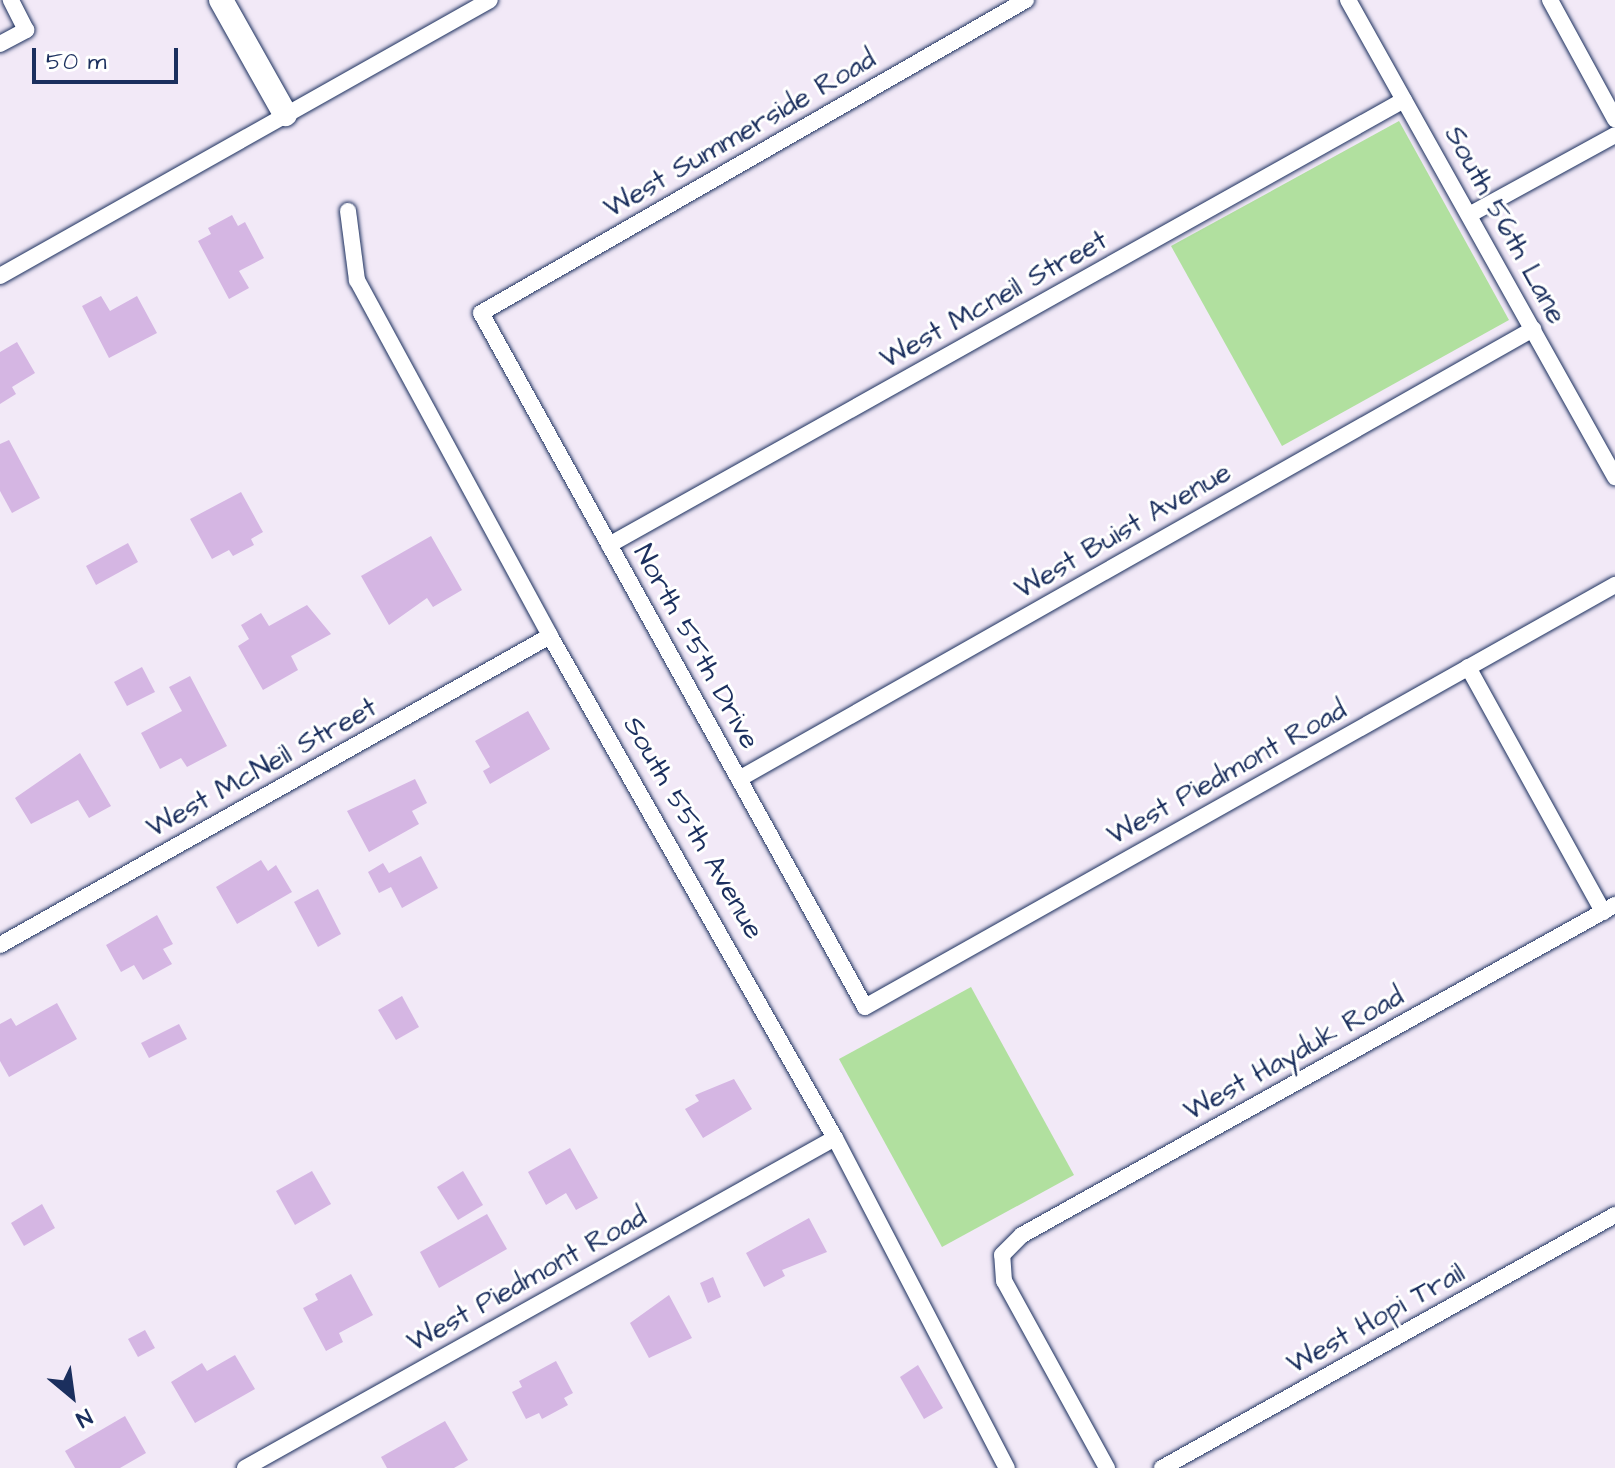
<!DOCTYPE html>
<style>
body{margin:0}
#map{position:relative;width:1615px;height:1468px;overflow:hidden;background:#f2e9f7;font-family:"Architects Daughter",sans-serif}
div>[style]{position:absolute}
[style*='--x']{left:calc(var(--x)*1px);top:calc(var(--y)*1px);width:calc(var(--w)*1px);rotate:calc(var(--a)*1deg)}
.green>*{inset:0;background:#b1e09f}
.building>*{inset:0;background:#d5b6e3}
.roads{filter:drop-shadow(0 0 2px #1b2f5e) drop-shadow(0 0 2px #1b2f5e)}
.street>*{height:16px;margin:-8px;padding:0 8px;transform-origin:8px;border-radius:8px;background:#fff}
.secondary>*{height:24px;margin:-12px;padding:0 12px;transform-origin:12px;border-radius:12px;background:#fff}
span{translate:-50% -50%;white-space:nowrap;text-align:center;line-height:1.15;-webkit-text-stroke:6px #fff;paint-order:stroke}
.street-label{font-size:28px;color:#1b2f5e}
.north{position:absolute;left:32px;top:1356px;width:80px;height:80px;-webkit-text-stroke:6px #fff;paint-order:stroke;rotate:151deg;font-size:22px;font-weight:700;line-height:32px;text-align:center;color:#1b2f5e}
.north::after{content:'';display:block;margin:auto;width:28px;height:36px;background:#1b2f5e;clip-path:polygon(50% 0,100% 100%,50% 72%,0 100%)}
.scale{position:absolute;left:32px;top:48px;width:146px;height:36px;box-sizing:border-box;border:4px solid #1b2f5e;border-top:0;padding-left:10px;font-size:24px;line-height:28px;white-space:nowrap;color:#1b2f5e;-webkit-text-stroke:6px #fff;paint-order:stroke}
</style>
<div id="map">
<div class="green">
<div style="clip-path:polygon(1399px 121px,1509px 320px,1282px 446px,1171px 246px)"></div>
<div style="clip-path:polygon(971px 987px,1074px 1175px,942px 1247px,839px 1059px)"></div>
</div>
<div class="building">
<div style="clip-path:polygon(232px 215px,238px 226px,245px 222px,264px 258px,239px 271px,249px 288px,229px 299px,198px 241px,211px 234px,208px 228px)"></div>
<div style="clip-path:polygon(101px 296px,110px 311px,137px 296px,157px 333px,109px 358px,82px 306px)"></div>
<div style="clip-path:polygon(17px 342px,35px 373px,12px 387px,16px 394px,0 404px,0 352px)"></div>
<div style="clip-path:polygon(9px 440px,40px 498px,12px 513px,0 491px,0 444px)"></div>
<div style="clip-path:polygon(241px 492px,263px 532px,251px 539px,254px 545px,233px 556px,229px 550px,212px 559px,190px 519px)"></div>
<div style="clip-path:polygon(431px 536px,462px 590px,433px 607px,427px 598px,389px 625px,361px 576px)"></div>
<div style="clip-path:polygon(128px 543px,138px 562px,96px 585px,86px 566px)"></div>
<div style="clip-path:polygon(307px 605px,331px 634px,291px 656px,298px 670px,263px 690px,238px 646px,249px 639px,241px 625px,261px 613px,269px 626px)"></div>
<div style="clip-path:polygon(142px 667px,155px 692px,127px 706px,114px 682px)"></div>
<div style="clip-path:polygon(190px 676px,227px 746px,187px 767px,181px 758px,160px 769px,141px 733px,182px 711px,169px 687px)"></div>
<div style="clip-path:polygon(528px 711px,550px 749px,490px 784px,483px 771px,490px 767px,475px 741px)"></div>
<div style="clip-path:polygon(80px 753px,111px 806px,89px 818px,78px 800px,31px 824px,15px 798px)"></div>
<div style="clip-path:polygon(415px 779px,427px 803px,412px 811px,419px 824px,369px 852px,347px 811px)"></div>
<div style="clip-path:polygon(421px 856px,438px 888px,402px 908px,391px 887px,379px 893px,368px 872px,383px 863px,389px 873px)"></div>
<div style="clip-path:polygon(261px 860px,268px 871px,276px 865px,292px 892px,237px 924px,216px 887px)"></div>
<div style="clip-path:polygon(318px 889px,341px 934px,318px 947px,294px 902px)"></div>
<div style="clip-path:polygon(157px 915px,173px 944px,163px 949px,172px 964px,143px 980px,134px 965px,121px 972px,106px 945px)"></div>
<div style="clip-path:polygon(402px 996px,419px 1027px,396px 1040px,378px 1010px)"></div>
<div style="clip-path:polygon(57px 1003px,77px 1039px,9px 1077px,0 1061px,0 1024px,11px 1018px,16px 1026px)"></div>
<div style="clip-path:polygon(179px 1024px,187px 1039px,149px 1058px,141px 1043px)"></div>
<div style="clip-path:polygon(734px 1079px,752px 1109px,703px 1138px,685px 1109px,699px 1101px,695px 1095px)"></div>
<div style="clip-path:polygon(570px 1148px,598px 1198px,576px 1210px,566px 1193px,546px 1205px,528px 1172px)"></div>
<div style="clip-path:polygon(312px 1171px,331px 1204px,295px 1225px,276px 1191px)"></div>
<div style="clip-path:polygon(463px 1171px,483px 1205px,458px 1220px,437px 1187px)"></div>
<div style="clip-path:polygon(42px 1204px,55px 1228px,24px 1246px,11px 1223px)"></div>
<div style="clip-path:polygon(487px 1214px,507px 1249px,439px 1288px,420px 1252px)"></div>
<div style="clip-path:polygon(809px 1218px,827px 1252px,782px 1270px,785px 1276px,764px 1287px,746px 1253px)"></div>
<div style="clip-path:polygon(351px 1274px,373px 1315px,339px 1333px,343px 1342px,326px 1351px,303px 1308px,318px 1300px,315px 1294px)"></div>
<div style="clip-path:polygon(713px 1277px,721px 1297px,708px 1303px,700px 1283px)"></div>
<div style="clip-path:polygon(669px 1295px,692px 1338px,649px 1358px,630px 1323px)"></div>
<div style="clip-path:polygon(145px 1330px,155px 1348px,138px 1357px,128px 1339px)"></div>
<div style="clip-path:polygon(235px 1355px,255px 1389px,195px 1423px,171px 1382px,202px 1363px,207px 1371px)"></div>
<div style="clip-path:polygon(556px 1361px,573px 1393px,564px 1398px,568px 1405px,542px 1419px,539px 1413px,526px 1419px,512px 1392px,522px 1387px,519px 1381px)"></div>
<div style="clip-path:polygon(918px 1365px,943px 1408px,924px 1419px,900px 1377px)"></div>
<div style="clip-path:polygon(125px 1416px,146px 1453px,120px 1468px,75px 1468px,65px 1451px)"></div>
<div style="clip-path:polygon(445px 1421px,468px 1460px,454px 1468px,387px 1468px,381px 1457px)"></div>
</div>
<div class="roads">
<div class="street">
<div style="--x:1026;--y:0;--w:628;--a:150.13"></div>
<div style="--x:481;--y:313;--w:793;--a:61.04"></div>
<div style="--x:865;--y:1007;--w:861;--a:-29.37"></div>
<div style="--x:1348;--y:0;--w:547;--a:60.76"></div>
<div style="--x:1550;--y:0;--w:136;--a:61.4"></div>
<div style="--x:0;--y:44;--w:30;--a:-28"></div>
<div style="--x:26;--y:30;--w:34;--a:-117"></div>
<div style="--x:348;--y:211;--w:70;--a:82.6"></div>
<div style="--x:357;--y:280;--w:405;--a:61.5"></div>
<div style="--x:550;--y:636;--w:577;--a:60.42"></div>
<div style="--x:835;--y:1138;--w:372;--a:62.5"></div>
<div style="--x:1469;--y:215;--w:166;--a:-28.7"></div>
<div style="--x:0;--y:276;--w:562;--a:-29.39"></div>
<div style="--x:609;--y:545;--w:911;--a:-29.24"></div>
<div style="--x:1468;--y:667;--w:280;--a:61.1"></div>
<div style="--x:739;--y:779;--w:913;--a:-29.54"></div>
<div style="--x:0;--y:945;--w:631;--a:-29.33"></div>
<div style="--x:245;--y:1468;--w:676;--a:-29.22"></div>
<div style="--x:1107;--y:1468;--w:213;--a:-118.8"></div>
<div style="--x:1004;--y:1281;--w:26;--a:-94"></div>
<div style="--x:1002;--y:1255;--w:28;--a:-45"></div>
<div style="--x:1022;--y:1235;--w:679;--a:-29.1"></div>
<div style="--x:1162;--y:1468;--w:519;--a:-29.18"></div>
</div>
<div class="secondary">
<div style="--x:221;--y:0;--w:131;--a:60.7"></div>
</div>
</div>
<div class="street-label">
<span style="left:740px;top:134px;rotate:-30deg">West Summerside Road</span>
<span style="left:1505px;top:225px;rotate:61deg">South 56th Lane</span>
<span style="left:994px;top:300px;rotate:-29deg">West Mcneil Street</span>
<span style="left:1123px;top:531px;rotate:-30deg">West Buist Avenue</span>
<span style="left:696px;top:647px;rotate:61deg">North 55th Drive</span>
<span style="left:262px;top:768px;rotate:-29deg">West McNeil Street</span>
<span style="left:1227px;top:773px;rotate:-29deg">West Piedmont Road</span>
<span style="left:693px;top:828px;rotate:60deg">South 55th Avenue</span>
<span style="left:1294px;top:1054px;rotate:-29deg">West Hayduk Road</span>
<span style="left:527px;top:1280px;rotate:-29deg">West Piedmont Road</span>
<span style="left:1376px;top:1319px;rotate:-29deg">West Hopi Trail</span>
</div>
<div class="north">N</div>
<div class="scale">50 m</div>
</div>
